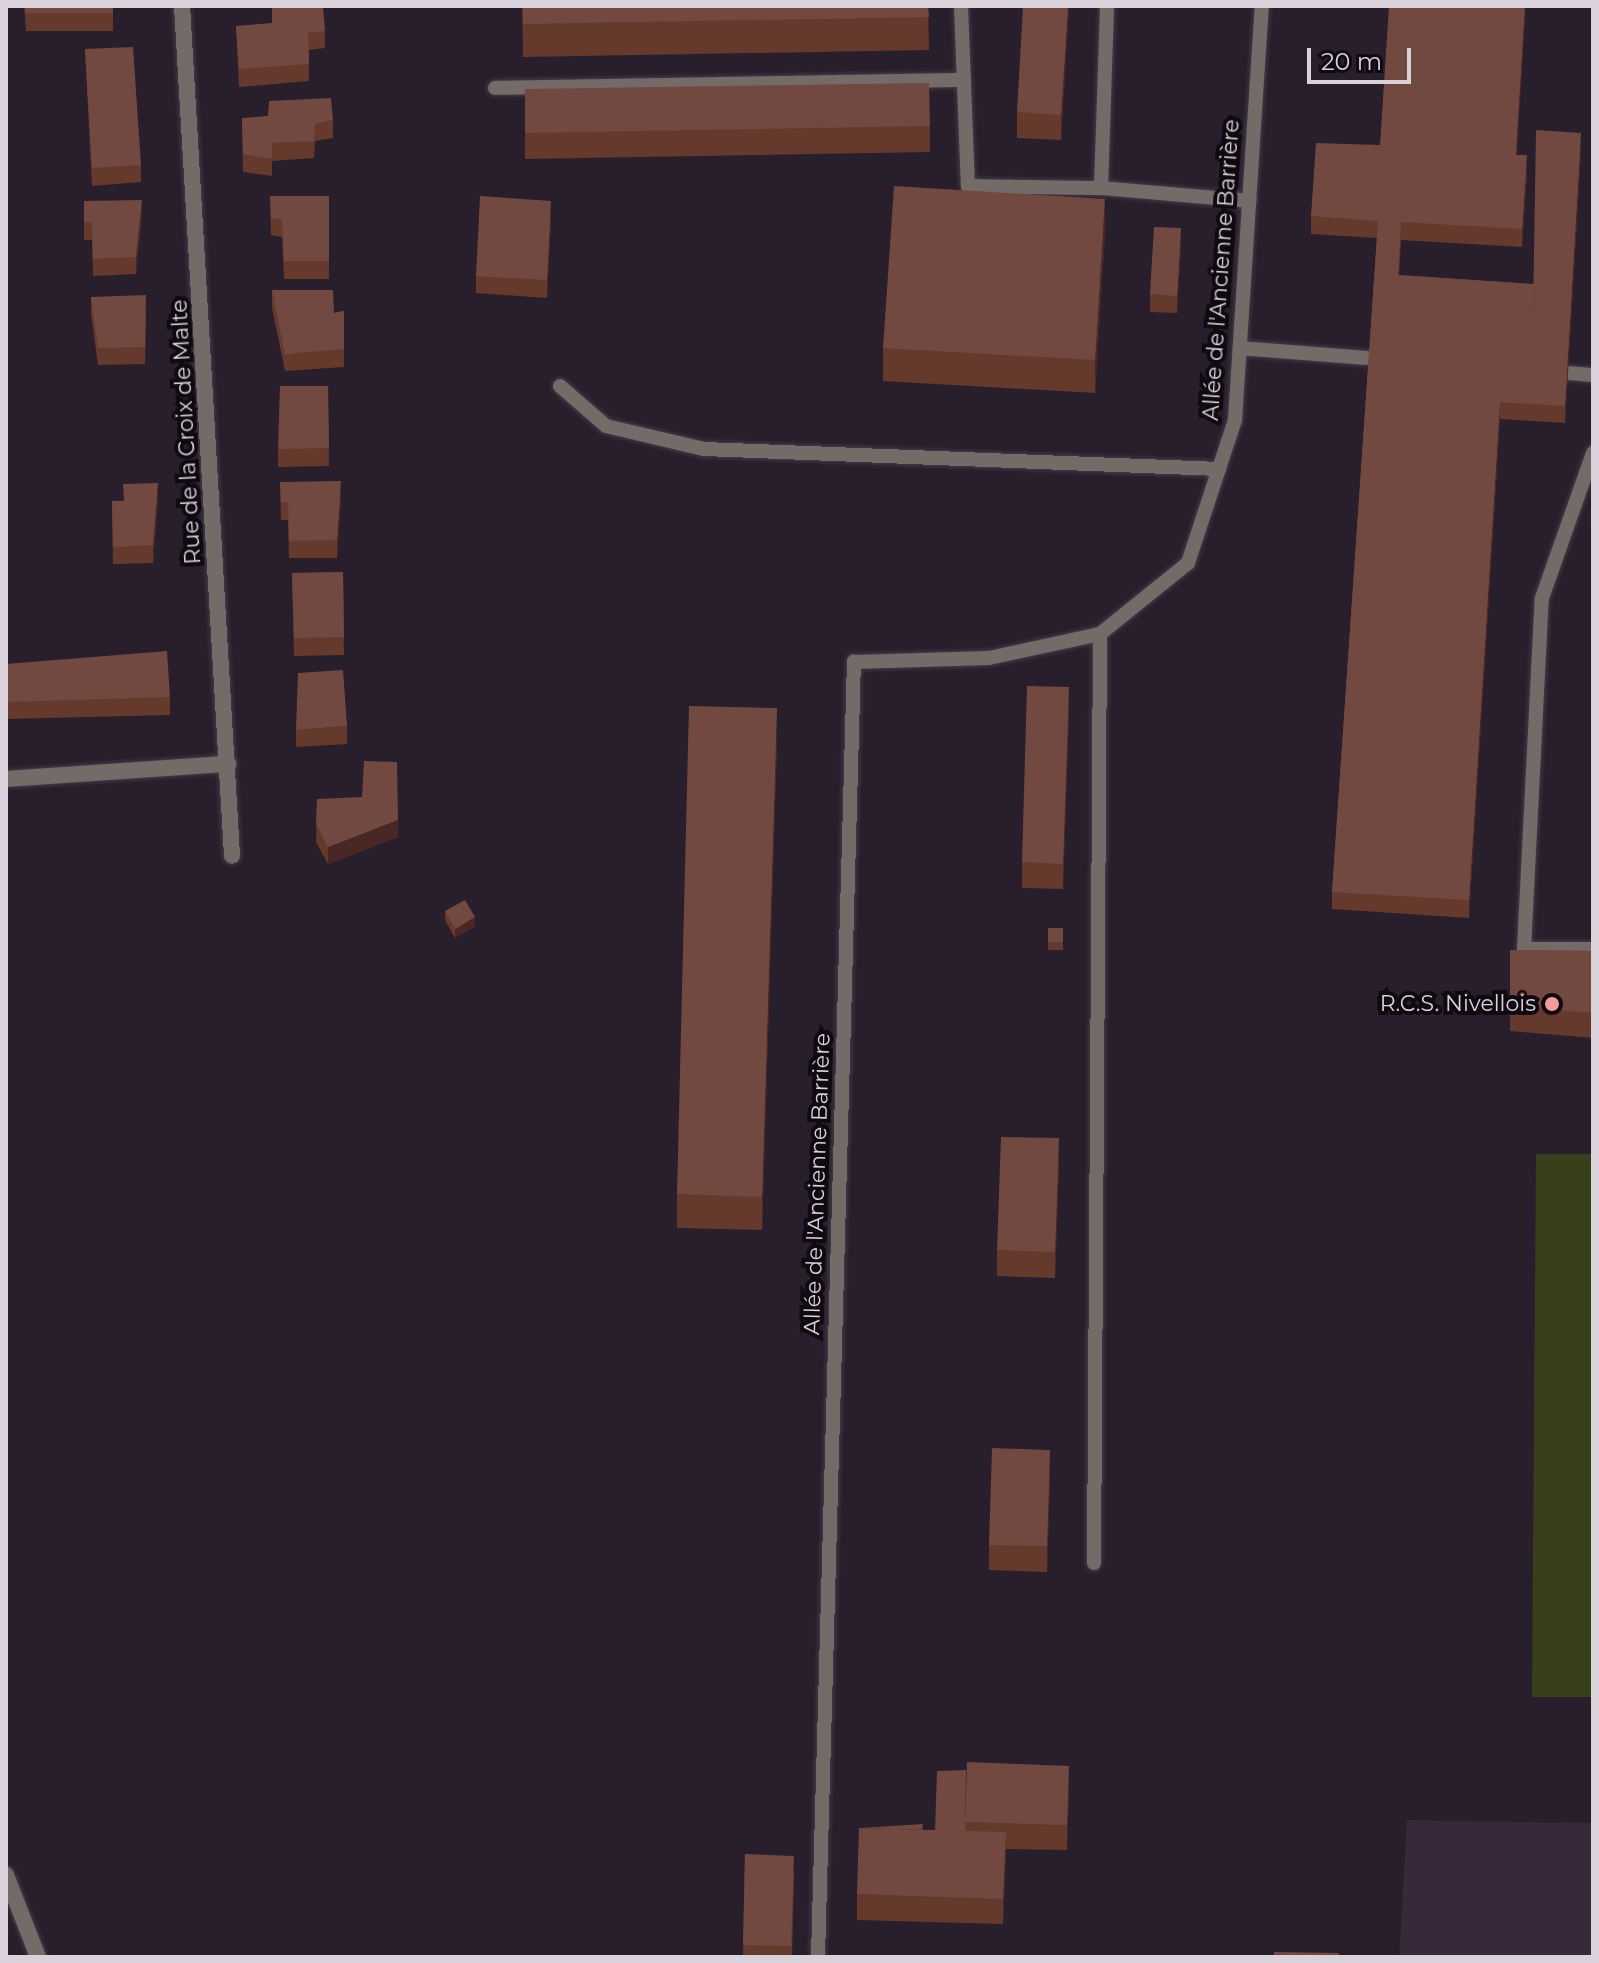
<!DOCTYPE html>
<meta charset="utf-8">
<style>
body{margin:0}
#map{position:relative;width:1599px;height:1963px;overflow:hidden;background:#291e2c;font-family:Montserrat,sans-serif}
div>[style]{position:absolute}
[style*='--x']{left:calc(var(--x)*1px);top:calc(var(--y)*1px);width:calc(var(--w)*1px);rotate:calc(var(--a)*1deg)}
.built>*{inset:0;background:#37283a}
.green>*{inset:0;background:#37401b}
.roads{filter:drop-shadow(0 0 2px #453b48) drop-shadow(0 0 2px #453b48)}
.service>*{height:14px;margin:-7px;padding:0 7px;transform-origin:7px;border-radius:7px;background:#746a68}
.minor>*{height:16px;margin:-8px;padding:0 8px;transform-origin:8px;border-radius:8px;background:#746a68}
.wall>*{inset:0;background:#66392d}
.shaded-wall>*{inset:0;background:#482725}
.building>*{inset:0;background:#724940}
.dots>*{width:22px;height:22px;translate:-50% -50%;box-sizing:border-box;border:4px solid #0f0a10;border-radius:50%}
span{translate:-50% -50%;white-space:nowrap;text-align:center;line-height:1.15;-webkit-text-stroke:8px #0f0a10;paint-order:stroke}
.street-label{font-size:22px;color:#d9d2db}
.poi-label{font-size:22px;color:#d9d2db}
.right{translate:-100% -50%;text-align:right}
.frame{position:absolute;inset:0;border:8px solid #d9d2db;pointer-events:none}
.scale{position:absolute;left:1307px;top:48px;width:104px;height:36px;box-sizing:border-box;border:4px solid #d9d2db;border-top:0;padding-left:10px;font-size:24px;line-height:28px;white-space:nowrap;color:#d9d2db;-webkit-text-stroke:6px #0f0a10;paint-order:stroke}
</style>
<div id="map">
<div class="built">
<div style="clip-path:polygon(1407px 1820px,1593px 1823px,1593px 1957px,1399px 1957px)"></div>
</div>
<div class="green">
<div style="clip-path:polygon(1536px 1154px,1593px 1154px,1593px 1697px,1532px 1697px)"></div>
</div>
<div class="roads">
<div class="service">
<div style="--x:961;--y:6;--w:180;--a:87.8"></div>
<div style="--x:968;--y:186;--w:133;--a:0.9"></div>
<div style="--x:1101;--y:188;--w:182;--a:-88.1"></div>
<div style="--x:495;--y:88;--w:469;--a:-1"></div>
<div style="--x:1101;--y:188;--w:149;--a:5"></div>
<div style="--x:1240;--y:348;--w:127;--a:4.5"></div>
<div style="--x:1568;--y:373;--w:25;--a:5"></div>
<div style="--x:560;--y:386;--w:61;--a:41"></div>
<div style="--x:606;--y:426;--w:101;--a:13.2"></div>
<div style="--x:704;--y:449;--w:515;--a:2.22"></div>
<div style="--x:1590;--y:949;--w:66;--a:180"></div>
<div style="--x:1524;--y:949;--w:351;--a:-87.1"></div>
<div style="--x:1542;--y:598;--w:154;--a:-70.6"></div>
<div style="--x:1094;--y:1563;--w:929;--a:-89.63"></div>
<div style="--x:818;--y:1957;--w:1296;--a:-88.41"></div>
<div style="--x:854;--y:662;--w:135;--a:-1.7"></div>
<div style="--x:989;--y:658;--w:114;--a:-12.2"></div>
<div style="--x:1100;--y:634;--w:113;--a:-38.9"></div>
<div style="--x:1188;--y:563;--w:151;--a:-71.8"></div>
<div style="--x:1235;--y:420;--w:415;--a:-86.3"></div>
</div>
<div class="minor">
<div style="--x:182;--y:6;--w:851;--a:86.63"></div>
<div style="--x:6;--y:779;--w:223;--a:-3.9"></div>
<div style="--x:6;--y:1875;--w:88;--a:68.7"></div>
</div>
</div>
<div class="wall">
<div style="clip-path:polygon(24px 6px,113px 6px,113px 31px,26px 31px)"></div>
<div style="clip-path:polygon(522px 6px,928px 6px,929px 50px,523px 57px)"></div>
<div style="clip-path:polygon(1069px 6px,1061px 140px,1017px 138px,1017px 112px)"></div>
<div style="clip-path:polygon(236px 26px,325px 31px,325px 48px,309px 50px,309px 81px,239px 87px)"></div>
<div style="clip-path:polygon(85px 49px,141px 165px,141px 182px,92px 186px)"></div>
<div style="clip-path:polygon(525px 89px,930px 126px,930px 152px,525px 159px)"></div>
<div style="clip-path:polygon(242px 118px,333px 120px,333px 138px,315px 141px,314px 158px,272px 161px,272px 176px,243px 172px)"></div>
<div style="clip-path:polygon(1581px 151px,1565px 423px,1500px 419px,1469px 918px,1332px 909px,1332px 892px,1377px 238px,1311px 234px,1311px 216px,1517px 155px,1527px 173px,1522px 247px,1401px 240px,1399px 275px,1533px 284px)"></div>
<div style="clip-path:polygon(270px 196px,329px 196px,329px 279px,284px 279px,282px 237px,271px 235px)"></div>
<div style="clip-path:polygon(84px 201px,142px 217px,136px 274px,93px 276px,92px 240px,84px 240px)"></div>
<div style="clip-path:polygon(551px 218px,547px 298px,476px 293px,476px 276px)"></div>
<div style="clip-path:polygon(1105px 233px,1095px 393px,883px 381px,883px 348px)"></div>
<div style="clip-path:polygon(1181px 246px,1177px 313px,1150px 312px,1150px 294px)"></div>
<div style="clip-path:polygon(272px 290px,334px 313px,344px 311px,344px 367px,285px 371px,272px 308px)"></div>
<div style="clip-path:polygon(91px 297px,146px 312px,145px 364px,98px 365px,91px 314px)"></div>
<div style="clip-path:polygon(328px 386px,329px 466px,278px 467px,278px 449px)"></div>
<div style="clip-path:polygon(280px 482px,341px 498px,337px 558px,289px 558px,288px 520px,281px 520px)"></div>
<div style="clip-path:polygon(158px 500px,153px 563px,113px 564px,112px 501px)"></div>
<div style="clip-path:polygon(343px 572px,344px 655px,294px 656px,292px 573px)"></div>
<div style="clip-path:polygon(6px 664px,170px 697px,170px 715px,6px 719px)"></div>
<div style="clip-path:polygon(1069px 712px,1063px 889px,1022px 888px,1022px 862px)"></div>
<div style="clip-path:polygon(347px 726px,347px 744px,296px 747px,296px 730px)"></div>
<div style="clip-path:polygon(777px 741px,762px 1230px,677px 1228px,677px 1194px)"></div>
<div style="clip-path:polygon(317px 799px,398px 837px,328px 864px,316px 842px)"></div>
<div style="clip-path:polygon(445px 911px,475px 926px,455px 938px,445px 920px)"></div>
<div style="clip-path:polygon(1048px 928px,1063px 928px,1063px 950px,1048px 950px)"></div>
<div style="clip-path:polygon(1510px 950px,1593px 951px,1593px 1038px,1510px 1031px)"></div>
<div style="clip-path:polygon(1059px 1164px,1055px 1278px,997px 1276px,997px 1250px)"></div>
<div style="clip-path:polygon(1050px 1476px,1047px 1572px,989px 1570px,989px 1545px)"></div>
<div style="clip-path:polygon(1069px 1792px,1067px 1850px,1006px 1849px,1003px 1924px,857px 1920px,857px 1894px,923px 1830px,935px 1830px)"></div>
<div style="clip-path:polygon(745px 1854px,794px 1873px,792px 1957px,743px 1957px)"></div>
</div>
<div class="shaded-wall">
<div style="clip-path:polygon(1068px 6px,1069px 6px,1061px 140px,1061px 115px)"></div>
<div style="clip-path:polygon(1525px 6px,1526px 6px,1516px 172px,1516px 155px)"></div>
<div style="clip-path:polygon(1581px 133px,1581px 151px,1565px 423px,1565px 406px)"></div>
<div style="clip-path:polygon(1527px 155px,1527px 173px,1522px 247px,1522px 229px)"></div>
<div style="clip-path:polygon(1105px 199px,1105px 233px,1095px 393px,1095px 360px)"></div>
<div style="clip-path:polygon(142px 200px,142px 217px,136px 274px,136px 257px)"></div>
<div style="clip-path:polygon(551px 201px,551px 218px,547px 298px,547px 280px)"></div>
<div style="clip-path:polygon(1181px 228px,1181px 246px,1177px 313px,1177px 296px)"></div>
<div style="clip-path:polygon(1500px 402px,1500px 419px,1469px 918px,1469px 900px)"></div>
<div style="clip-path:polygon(341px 481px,341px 498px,337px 558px,337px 540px)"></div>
<div style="clip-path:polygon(158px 483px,158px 500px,153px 563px,153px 545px)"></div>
<div style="clip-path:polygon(1069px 687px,1069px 712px,1063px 889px,1063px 864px)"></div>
<div style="clip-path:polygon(777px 708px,777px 741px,762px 1230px,762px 1197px)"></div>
<div style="clip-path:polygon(398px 820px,398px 837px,328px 864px,328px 847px)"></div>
<div style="clip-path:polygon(475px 917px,475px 926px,455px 938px,455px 929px)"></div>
<div style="clip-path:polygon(1059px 1138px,1059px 1164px,1055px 1278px,1055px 1252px)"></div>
<div style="clip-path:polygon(1050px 1450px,1050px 1476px,1047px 1572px,1047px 1546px)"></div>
<div style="clip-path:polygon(1069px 1766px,1069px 1792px,1067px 1850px,1067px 1825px)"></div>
<div style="clip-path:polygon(1006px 1832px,1006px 1858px,1003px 1924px,1003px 1899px)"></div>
</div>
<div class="building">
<div style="clip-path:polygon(25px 6px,113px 6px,113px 13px,26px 13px)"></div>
<div style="clip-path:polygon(272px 6px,323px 6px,325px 31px,308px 33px,309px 64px,239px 69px,236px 26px,272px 23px)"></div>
<div style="clip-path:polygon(523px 6px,928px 6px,929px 17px,523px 24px)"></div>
<div style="clip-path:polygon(1023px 6px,1068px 6px,1061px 115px,1017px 112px)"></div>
<div style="clip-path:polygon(1389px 6px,1525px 6px,1516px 155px,1527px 155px,1522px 229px,1401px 222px,1398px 275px,1533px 284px,1533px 314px,1536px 130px,1581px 133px,1565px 406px,1500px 402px,1469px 900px,1332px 892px,1378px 221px,1311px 216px,1316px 143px,1380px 145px)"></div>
<div style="clip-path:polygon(133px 47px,141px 165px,92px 168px,85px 49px)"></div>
<div style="clip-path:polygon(929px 83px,930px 126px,525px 133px,525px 89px)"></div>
<div style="clip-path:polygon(331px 98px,333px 120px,315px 124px,314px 141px,272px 143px,272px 159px,243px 154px,242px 118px,268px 116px,269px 101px)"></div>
<div style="clip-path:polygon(894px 186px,1105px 199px,1095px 360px,883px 348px)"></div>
<div style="clip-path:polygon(270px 196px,329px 196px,329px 261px,284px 261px,282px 219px,271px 218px)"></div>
<div style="clip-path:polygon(480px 196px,551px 201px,547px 280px,476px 276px)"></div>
<div style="clip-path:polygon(142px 200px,136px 257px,93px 259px,92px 223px,84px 222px,84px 201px)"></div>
<div style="clip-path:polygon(1154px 227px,1181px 228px,1177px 296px,1150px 294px)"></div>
<div style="clip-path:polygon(272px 290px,333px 290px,334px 313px,344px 311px,344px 349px,285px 354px)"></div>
<div style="clip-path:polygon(146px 295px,145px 347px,98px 348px,91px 297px)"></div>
<div style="clip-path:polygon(280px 386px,328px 386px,329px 448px,278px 449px)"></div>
<div style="clip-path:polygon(341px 481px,337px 540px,289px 541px,288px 502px,281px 502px,280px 482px)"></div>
<div style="clip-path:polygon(158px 483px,153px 545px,113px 547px,112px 501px,124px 501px,123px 484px)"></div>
<div style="clip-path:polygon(343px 572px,344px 637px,294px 638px,292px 573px)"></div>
<div style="clip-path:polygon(167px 651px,170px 697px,6px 702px,6px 664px)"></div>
<div style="clip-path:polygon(343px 670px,347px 726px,296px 730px,298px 673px)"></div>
<div style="clip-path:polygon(1027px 686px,1069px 687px,1063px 864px,1022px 862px)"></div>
<div style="clip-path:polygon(689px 706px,777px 708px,762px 1197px,677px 1194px)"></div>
<div style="clip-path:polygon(364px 761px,397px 762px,398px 820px,328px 847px,316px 824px,317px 799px,362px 797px)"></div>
<div style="clip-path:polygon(465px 900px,475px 917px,455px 929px,445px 911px)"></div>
<div style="clip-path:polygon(1048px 928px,1063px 928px,1063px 942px,1048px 942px)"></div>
<div style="clip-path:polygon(1510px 950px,1593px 951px,1593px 1013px,1510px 1006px)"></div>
<div style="clip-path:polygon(1001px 1137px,1059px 1138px,1055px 1252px,997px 1250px)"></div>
<div style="clip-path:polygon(992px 1448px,1050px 1450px,1047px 1546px,989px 1545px)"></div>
<div style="clip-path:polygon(967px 1762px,1069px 1766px,1067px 1825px,965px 1822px)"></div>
<div style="clip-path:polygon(966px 1770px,965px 1831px,935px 1830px,937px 1771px)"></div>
<div style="clip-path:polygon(923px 1824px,922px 1830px,860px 1828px)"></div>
<div style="clip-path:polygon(859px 1828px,1006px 1832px,1003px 1899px,857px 1894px)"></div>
<div style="clip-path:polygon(745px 1854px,794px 1856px,791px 1946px,743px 1945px)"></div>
<div style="clip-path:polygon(1274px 1952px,1339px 1953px,1339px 1957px,1274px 1957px)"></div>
</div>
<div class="dots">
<div style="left:1552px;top:1004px;background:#f59b9b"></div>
</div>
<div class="street-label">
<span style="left:1221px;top:270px;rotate:-86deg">Allée de l'Ancienne Barrière</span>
<span style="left:186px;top:432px;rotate:-93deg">Rue de la Croix de Malte</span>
<span style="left:817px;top:1184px;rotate:-88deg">Allée de l'Ancienne Barrière</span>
</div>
<div class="poi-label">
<span class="right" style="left:1536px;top:1004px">R.C.S. Nivellois</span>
</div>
<div class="frame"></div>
<div class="scale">20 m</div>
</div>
